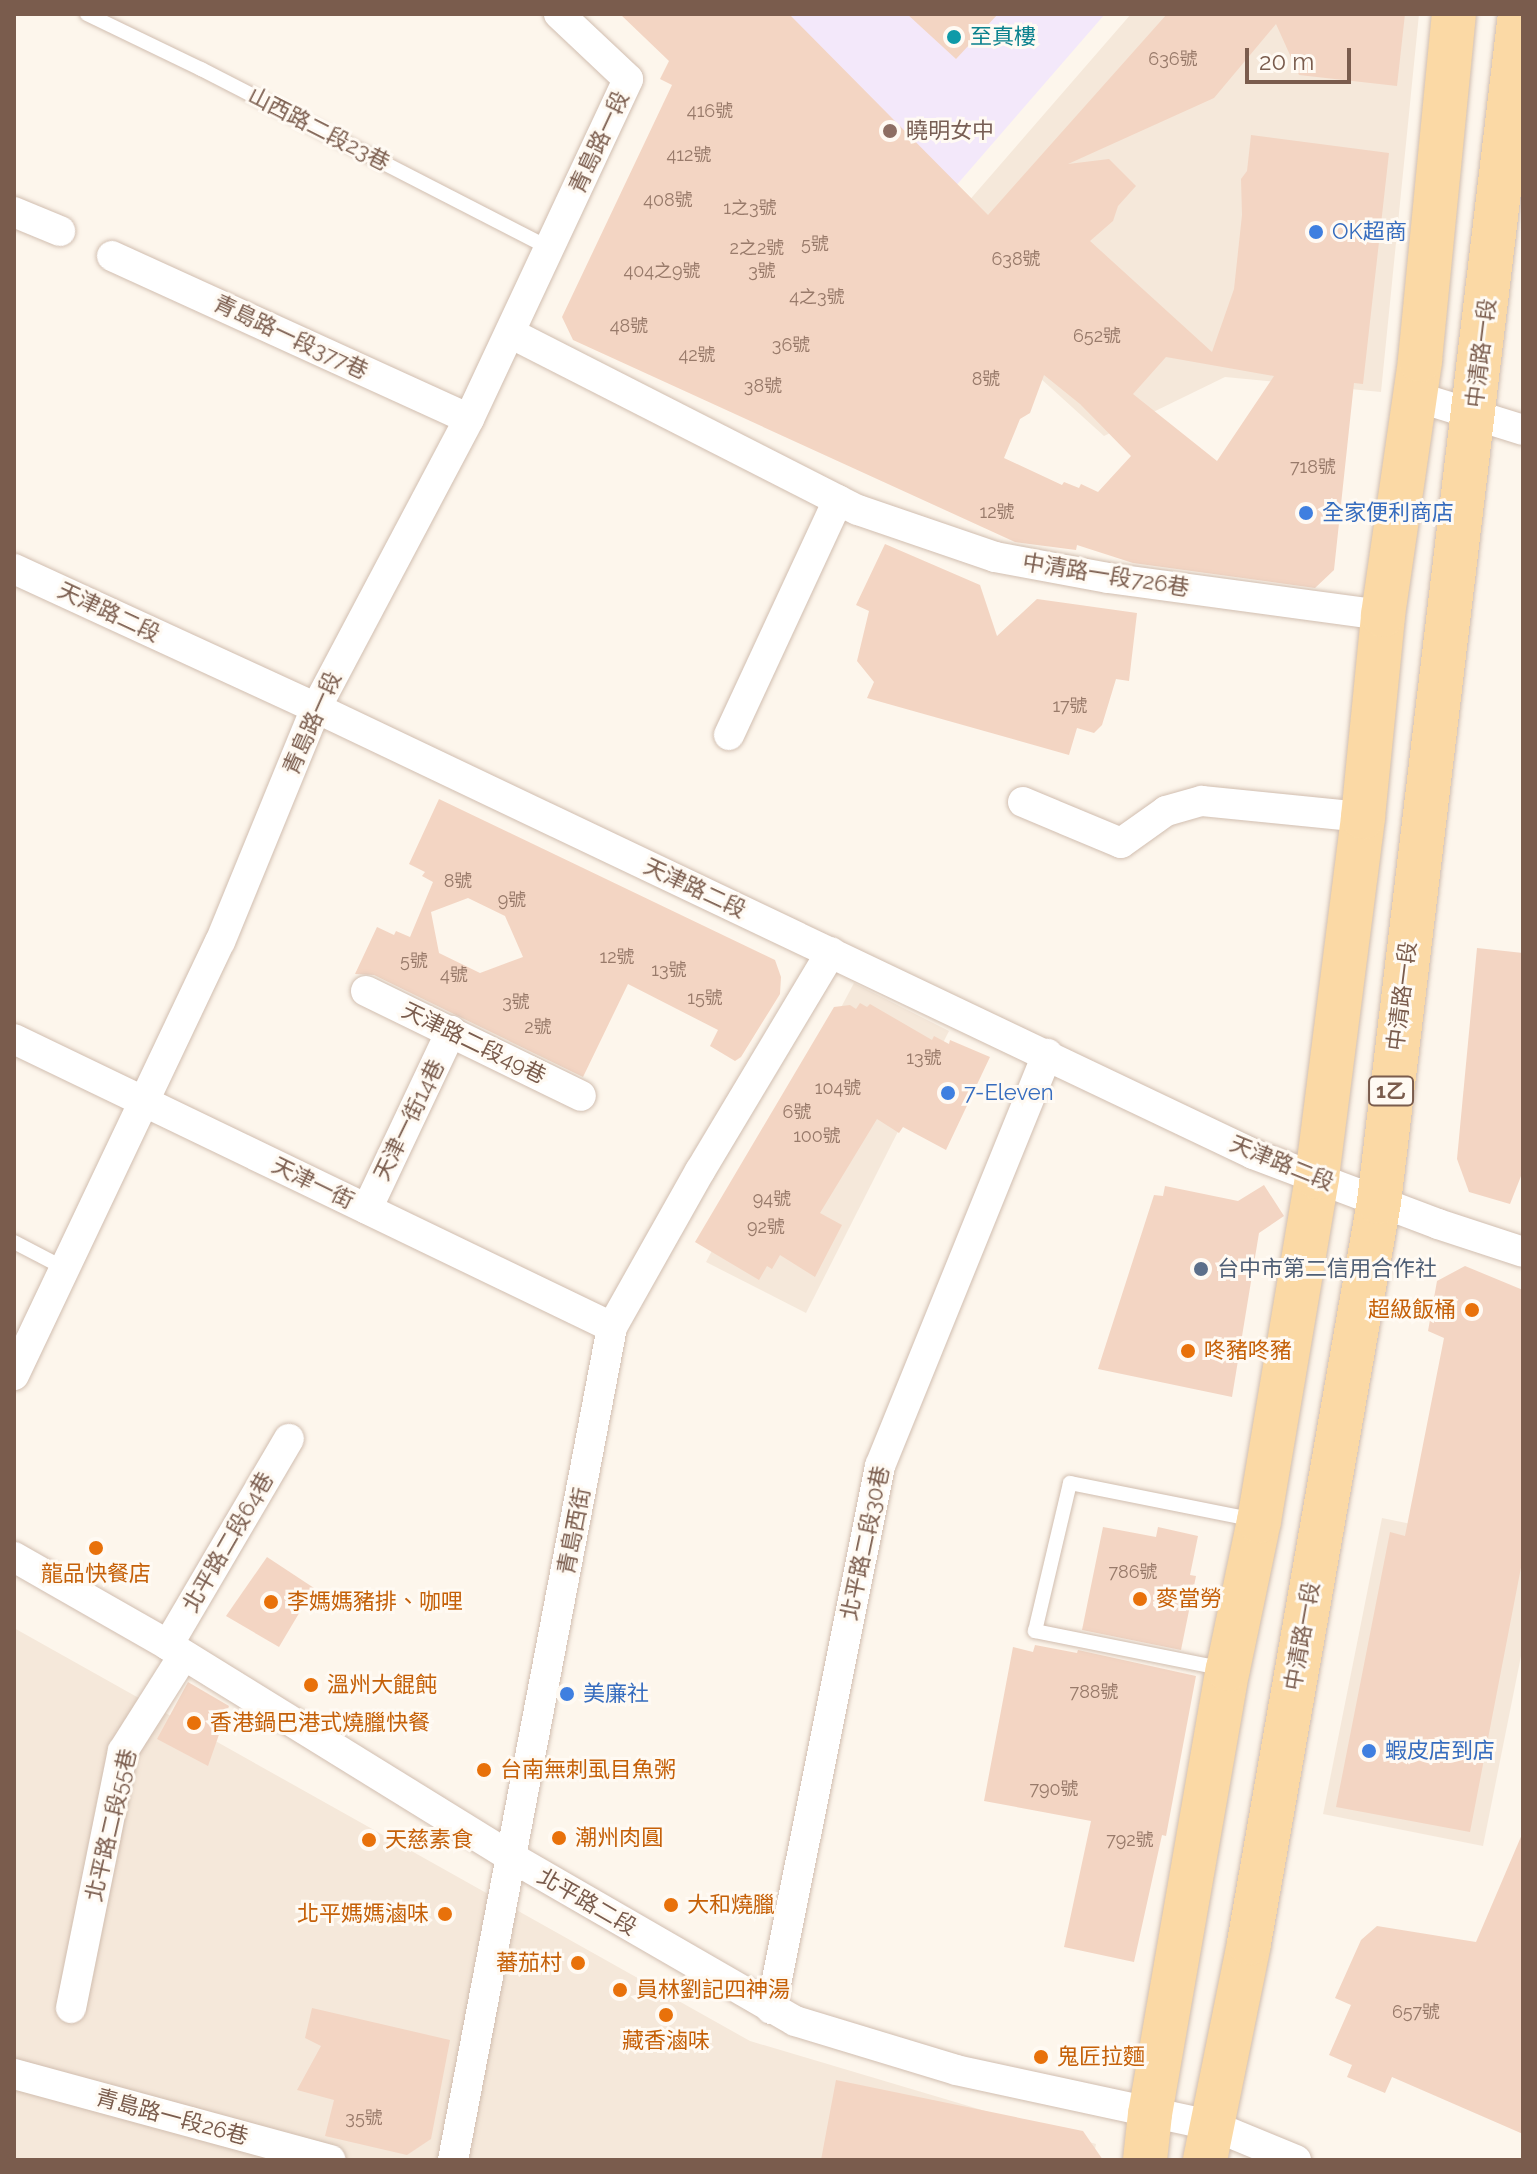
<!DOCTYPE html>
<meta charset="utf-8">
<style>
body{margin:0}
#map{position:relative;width:1537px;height:2174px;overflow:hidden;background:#fdf6ec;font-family:Raleway,"Noto Sans TC",sans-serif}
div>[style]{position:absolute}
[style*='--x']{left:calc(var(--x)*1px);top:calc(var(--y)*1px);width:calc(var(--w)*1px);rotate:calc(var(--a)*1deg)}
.residential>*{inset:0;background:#f5e8da}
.education>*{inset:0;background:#f3e8fa}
.building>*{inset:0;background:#f3d5c3}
.roads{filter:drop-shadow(0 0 2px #d1beb0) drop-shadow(0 0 2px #d1beb0)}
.lane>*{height:14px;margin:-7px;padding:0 7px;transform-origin:7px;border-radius:7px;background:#fff}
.street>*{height:30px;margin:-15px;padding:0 15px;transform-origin:15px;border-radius:15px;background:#fff}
.primary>*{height:44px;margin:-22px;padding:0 22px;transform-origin:22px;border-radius:22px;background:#fbd9a5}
.dots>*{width:22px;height:22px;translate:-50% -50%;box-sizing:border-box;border:4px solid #fffaf3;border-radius:50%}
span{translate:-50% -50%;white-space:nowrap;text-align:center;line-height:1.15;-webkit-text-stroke:6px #fffaf3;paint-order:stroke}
.number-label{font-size:18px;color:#987a6a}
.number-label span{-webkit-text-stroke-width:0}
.shield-label span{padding:2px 6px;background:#fffaf3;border:2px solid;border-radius:6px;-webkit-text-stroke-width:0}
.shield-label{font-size:20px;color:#7a5c4d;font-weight:700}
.culture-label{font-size:22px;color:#0d838f}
.left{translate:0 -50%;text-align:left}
.street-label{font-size:22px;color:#7a5c4d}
.education-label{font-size:22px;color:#785e54}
.shop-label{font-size:22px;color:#366cbe}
.service-label{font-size:22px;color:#4e5e75}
.food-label{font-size:22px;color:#c56008}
.right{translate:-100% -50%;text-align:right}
.frame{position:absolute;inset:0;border:16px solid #7a5c4d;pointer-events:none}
.scale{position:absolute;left:1245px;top:48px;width:106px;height:36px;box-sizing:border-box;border:4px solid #7a5c4d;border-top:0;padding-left:10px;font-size:24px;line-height:28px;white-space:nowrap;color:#7a5c4d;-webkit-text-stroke:6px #fffaf3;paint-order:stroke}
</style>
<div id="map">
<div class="residential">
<div style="clip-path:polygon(1131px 14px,1419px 14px,1381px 392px,1225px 377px,1104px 436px,914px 264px)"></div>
<div style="clip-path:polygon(854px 983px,949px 1031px,806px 1313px,706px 1262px)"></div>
<div style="clip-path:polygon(1382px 1518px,1523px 1547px,1523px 1646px,1483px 1846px,1323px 1814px)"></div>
<div style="clip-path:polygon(14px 1628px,750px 2041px,1096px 2144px,1093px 2160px,14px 2160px)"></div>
</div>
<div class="education">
<div style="clip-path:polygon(649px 14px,1105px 14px,902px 248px)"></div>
</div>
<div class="building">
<div style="clip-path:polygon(evenodd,620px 14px,789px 14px,988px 215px,1167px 14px,1405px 14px,1397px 86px,1299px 75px,1276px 24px,1214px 98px,1068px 164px,1109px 159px,1136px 186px,1118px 206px,1113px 221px,1090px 241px,1212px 352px,1234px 289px,1242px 215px,1241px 179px,1247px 171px,1251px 135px,1389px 153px,1363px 384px,1354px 383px,1334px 570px,1315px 588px,1133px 563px,1077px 545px,1076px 550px,1015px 542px,573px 340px,562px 317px,672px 85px,660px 79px,669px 61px,620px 14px,1166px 357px,1274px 376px,1217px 461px,1133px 394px,1166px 357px,620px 14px,1044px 375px,1080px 404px,1131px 456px,1098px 492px,1081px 484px,1079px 488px,1064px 482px,1062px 485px,1004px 458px,1020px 419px,1030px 413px,1044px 375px)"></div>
<div style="clip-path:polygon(907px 14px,998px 14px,956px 59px)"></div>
<div style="clip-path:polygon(885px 544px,980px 585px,997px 636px,1037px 599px,1137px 613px,1129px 681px,1116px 679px,1102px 725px,1094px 733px,1077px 728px,1069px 755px,867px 698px,874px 682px,857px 661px,869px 611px,856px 605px)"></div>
<div style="clip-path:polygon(evenodd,439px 799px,775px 960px,781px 977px,780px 994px,741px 1057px,735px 1061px,710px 1046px,718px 1030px,628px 984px,583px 1077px,374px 975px,355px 974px,377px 927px,394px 935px,396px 931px,410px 937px,433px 882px,422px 876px,425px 872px,409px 864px,439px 799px,468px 898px,505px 916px,523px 957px,480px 973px,439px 953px,431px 912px,468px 898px)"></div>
<div style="clip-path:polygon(1477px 948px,1523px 953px,1523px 1171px,1510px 1204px,1469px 1192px,1457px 1159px)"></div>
<div style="clip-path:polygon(860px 1003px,867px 1007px,870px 1004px,932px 1040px,934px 1036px,949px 1044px,950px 1040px,990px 1057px,946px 1150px,903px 1127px,899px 1133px,877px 1119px,820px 1213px,842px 1225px,815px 1277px,780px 1255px,772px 1269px,767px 1266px,759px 1280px,695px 1242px,834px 1007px,850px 1005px,856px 1009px)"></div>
<div style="clip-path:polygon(1264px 1185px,1284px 1216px,1259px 1233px,1232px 1397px,1098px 1369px,1154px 1195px,1163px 1196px,1165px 1186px,1238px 1201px)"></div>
<div style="clip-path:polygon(1465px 1266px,1523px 1290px,1523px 1557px,1470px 1832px,1336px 1807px,1390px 1532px,1405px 1536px,1444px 1338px,1428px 1331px,1437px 1281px)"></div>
<div style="clip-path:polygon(1103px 1527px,1156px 1537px,1158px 1527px,1198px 1536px,1190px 1575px,1196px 1576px,1181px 1650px,1082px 1630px)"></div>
<div style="clip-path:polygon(267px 1557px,314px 1588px,279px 1647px,226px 1616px)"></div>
<div style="clip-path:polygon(1035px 1645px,1077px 1653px,1078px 1650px,1196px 1676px,1166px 1836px,1162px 1835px,1134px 1962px,1064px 1947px,1091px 1821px,984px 1801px,1013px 1647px,1033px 1652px)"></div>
<div style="clip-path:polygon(188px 1682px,229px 1706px,208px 1766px,157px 1739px)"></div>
<div style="clip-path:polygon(1523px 1832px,1523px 2134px,1392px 2077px,1385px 2093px,1347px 2077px,1352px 2065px,1329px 2055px,1351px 2005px,1335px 1998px,1361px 1940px,1377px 1926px,1476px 1942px)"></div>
<div style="clip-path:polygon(312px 2008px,450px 2040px,431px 2139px,407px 2155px,325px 2136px,334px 2100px,297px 2090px,321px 2046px,305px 2038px)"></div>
<div style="clip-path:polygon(836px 2080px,1083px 2131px,1103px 2160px,821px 2160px)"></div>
</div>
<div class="roads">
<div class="lane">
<div style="--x:87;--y:14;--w:127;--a:25.8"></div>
<div style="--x:201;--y:69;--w:391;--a:27.2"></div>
<div style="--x:14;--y:1242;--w:56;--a:27.5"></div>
<div style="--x:1225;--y:1669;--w:194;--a:-168.7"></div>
<div style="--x:1035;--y:1631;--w:152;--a:-76.7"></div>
<div style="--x:1070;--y:1483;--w:189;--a:11.3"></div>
</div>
<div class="street">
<div style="--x:14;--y:212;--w:50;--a:22.4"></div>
<div style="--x:112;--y:256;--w:392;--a:24.5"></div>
<div style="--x:510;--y:333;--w:390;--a:27"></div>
<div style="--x:858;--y:510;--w:145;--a:18.9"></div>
<div style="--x:995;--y:557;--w:115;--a:10.5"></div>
<div style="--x:1108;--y:578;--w:277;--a:7.7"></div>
<div style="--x:1414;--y:396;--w:114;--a:17.3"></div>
<div style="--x:14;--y:569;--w:332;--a:24.7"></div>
<div style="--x:316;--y:708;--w:1038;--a:25.45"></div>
<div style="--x:1253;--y:1154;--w:198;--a:20.7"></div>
<div style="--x:1438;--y:1224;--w:89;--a:18.2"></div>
<div style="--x:729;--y:735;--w:259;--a:-65.1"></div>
<div style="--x:1023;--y:802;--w:106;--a:22.7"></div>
<div style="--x:1121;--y:843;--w:55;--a:-35.4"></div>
<div style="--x:1166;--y:811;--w:37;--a:-16"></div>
<div style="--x:1202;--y:801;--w:162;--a:5.7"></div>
<div style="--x:366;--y:991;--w:239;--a:26"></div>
<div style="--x:14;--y:1039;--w:664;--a:25.72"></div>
<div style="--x:367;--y:1209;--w:197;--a:-64.7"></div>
<div style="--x:14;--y:1375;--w:480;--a:-64.6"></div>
<div style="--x:220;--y:942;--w:253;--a:-67.7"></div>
<div style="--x:316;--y:708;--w:327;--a:-62.1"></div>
<div style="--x:469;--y:419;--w:375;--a:-64.9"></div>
<div style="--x:628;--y:79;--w:95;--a:-136.7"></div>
<div style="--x:14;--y:1557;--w:177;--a:29.7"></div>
<div style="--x:168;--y:1645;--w:403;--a:31.7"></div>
<div style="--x:511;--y:1857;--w:328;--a:30"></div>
<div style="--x:795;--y:2021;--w:168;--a:16.9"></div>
<div style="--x:956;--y:2070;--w:261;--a:12.2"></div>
<div style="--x:1211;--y:2125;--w:92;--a:22.4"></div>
<div style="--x:168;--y:1645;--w:239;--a:-59.6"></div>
<div style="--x:71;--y:2008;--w:262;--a:-78.6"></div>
<div style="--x:123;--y:1751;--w:112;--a:-57.7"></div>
<div style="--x:771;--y:2009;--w:554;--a:-78.65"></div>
<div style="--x:880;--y:1466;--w:445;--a:-67.9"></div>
<div style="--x:14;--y:2074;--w:328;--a:15.2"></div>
<div style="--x:453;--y:2160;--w:848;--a:-79.19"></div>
<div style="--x:612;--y:1327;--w:179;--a:-60.6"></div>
<div style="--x:700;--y:1171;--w:255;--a:-59.1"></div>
</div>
<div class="primary">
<div style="--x:1145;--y:2160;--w:46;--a:-83.8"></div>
<div style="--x:1150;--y:2114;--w:452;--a:-80.1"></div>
<div style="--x:1228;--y:1669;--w:151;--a:-78.2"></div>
<div style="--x:1259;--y:1521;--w:349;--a:-80.4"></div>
<div style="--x:1317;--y:1177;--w:363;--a:-82.7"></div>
<div style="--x:1363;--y:817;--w:203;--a:-84.3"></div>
<div style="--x:1383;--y:615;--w:258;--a:-81.7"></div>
<div style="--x:1420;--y:360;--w:348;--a:-84.4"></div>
<div style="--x:1205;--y:2160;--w:221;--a:-78.5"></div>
<div style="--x:1249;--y:1943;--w:752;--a:-80.05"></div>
<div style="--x:1379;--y:1202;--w:1196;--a:-83.23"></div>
</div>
</div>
<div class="dots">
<div style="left:954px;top:37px;background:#0f9aa8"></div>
<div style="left:890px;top:131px;background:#8d6e63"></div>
<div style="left:1316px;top:232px;background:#3f7fe0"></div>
<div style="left:1306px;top:513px;background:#3f7fe0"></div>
<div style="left:948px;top:1093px;background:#3f7fe0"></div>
<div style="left:1201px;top:1269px;background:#5c6f8a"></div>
<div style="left:1472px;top:1310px;background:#e8710a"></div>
<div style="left:1188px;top:1351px;background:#e8710a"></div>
<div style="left:96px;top:1548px;background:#e8710a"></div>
<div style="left:1140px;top:1599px;background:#e8710a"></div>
<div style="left:271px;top:1602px;background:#e8710a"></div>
<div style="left:311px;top:1685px;background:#e8710a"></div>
<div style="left:567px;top:1694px;background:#3f7fe0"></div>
<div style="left:194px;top:1723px;background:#e8710a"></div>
<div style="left:1369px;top:1751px;background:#3f7fe0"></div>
<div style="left:484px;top:1770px;background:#e8710a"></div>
<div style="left:559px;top:1838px;background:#e8710a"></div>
<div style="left:369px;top:1840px;background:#e8710a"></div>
<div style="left:671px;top:1905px;background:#e8710a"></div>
<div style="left:445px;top:1914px;background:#e8710a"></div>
<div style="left:578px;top:1963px;background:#e8710a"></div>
<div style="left:620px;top:1990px;background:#e8710a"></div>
<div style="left:666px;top:2015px;background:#e8710a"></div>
<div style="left:1041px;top:2057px;background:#e8710a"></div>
</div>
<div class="number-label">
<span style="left:1173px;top:59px">636號</span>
<span style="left:710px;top:111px">416號</span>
<span style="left:689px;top:155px">412號</span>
<span style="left:668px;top:200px">408號</span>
<span style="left:750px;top:208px">1之3號</span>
<span style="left:815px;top:244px">5號</span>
<span style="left:757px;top:248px">2之2號</span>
<span style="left:1016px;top:259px">638號</span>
<span style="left:662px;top:271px">404之9號</span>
<span style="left:762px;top:271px">3號</span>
<span style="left:817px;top:297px">4之3號</span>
<span style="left:629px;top:326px">48號</span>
<span style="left:1097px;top:336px">652號</span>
<span style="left:791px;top:345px">36號</span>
<span style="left:697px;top:355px">42號</span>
<span style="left:986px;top:379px">8號</span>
<span style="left:763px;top:386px">38號</span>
<span style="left:1313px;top:467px">718號</span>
<span style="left:997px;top:512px">12號</span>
<span style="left:1070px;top:706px">17號</span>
<span style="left:458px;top:881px">8號</span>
<span style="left:512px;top:900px">9號</span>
<span style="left:617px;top:957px">12號</span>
<span style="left:414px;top:961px">5號</span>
<span style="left:669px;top:970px">13號</span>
<span style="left:454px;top:975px">4號</span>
<span style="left:705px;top:998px">15號</span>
<span style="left:516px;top:1002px">3號</span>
<span style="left:538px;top:1027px">2號</span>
<span style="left:924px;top:1058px">13號</span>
<span style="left:838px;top:1088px">104號</span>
<span style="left:797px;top:1112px">6號</span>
<span style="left:817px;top:1136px">100號</span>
<span style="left:772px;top:1199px">94號</span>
<span style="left:766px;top:1227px">92號</span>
<span style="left:1133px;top:1572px">786號</span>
<span style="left:1094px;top:1692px">788號</span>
<span style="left:1054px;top:1789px">790號</span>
<span style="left:1130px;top:1840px">792號</span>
<span style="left:1416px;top:2012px">657號</span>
<span style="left:364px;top:2118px">35號</span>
</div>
<div class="shield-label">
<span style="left:1391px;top:1091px">1乙</span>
</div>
<div class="culture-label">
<span class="left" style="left:970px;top:37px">至真樓</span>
</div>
<div class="street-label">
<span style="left:319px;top:129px;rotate:27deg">山西路二段23巷</span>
<span style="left:599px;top:142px;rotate:-65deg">青島路一段</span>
<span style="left:291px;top:337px;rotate:25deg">青島路一段377巷</span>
<span style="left:1481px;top:353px;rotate:-83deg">中清路一段</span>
<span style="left:1106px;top:575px;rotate:9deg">中清路一段726巷</span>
<span style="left:109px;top:612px;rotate:25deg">天津路二段</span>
<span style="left:312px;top:723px;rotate:-66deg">青島路一段</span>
<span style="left:695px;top:888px;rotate:25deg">天津路二段</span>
<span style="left:1402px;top:996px;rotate:-83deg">中清路一段</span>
<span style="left:474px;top:1043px;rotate:26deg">天津路二段49巷</span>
<span style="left:409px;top:1120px;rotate:-64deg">天津一街14巷</span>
<span style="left:1282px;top:1163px;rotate:22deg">天津路二段</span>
<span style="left:313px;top:1183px;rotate:26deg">天津一街</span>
<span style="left:574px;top:1531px;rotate:-79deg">青島西街</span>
<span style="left:228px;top:1542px;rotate:-60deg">北平路二段64巷</span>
<span style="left:865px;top:1543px;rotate:-78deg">北平路二段30巷</span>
<span style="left:1302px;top:1636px;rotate:-80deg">中清路一段</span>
<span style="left:111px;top:1825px;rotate:-77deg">北平路二段55巷</span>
<span style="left:587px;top:1902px;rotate:30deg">北平路二段</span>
<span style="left:172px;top:2117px;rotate:15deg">青島路一段26巷</span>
</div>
<div class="education-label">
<span class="left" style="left:906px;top:131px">曉明女中</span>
</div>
<div class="shop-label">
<span class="left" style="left:1332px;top:232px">OK超商</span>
<span class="left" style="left:1322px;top:513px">全家便利商店</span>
<span class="left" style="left:964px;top:1093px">7-Eleven</span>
<span class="left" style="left:583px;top:1694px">美廉社</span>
<span class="left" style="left:1385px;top:1751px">蝦皮店到店</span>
</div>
<div class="service-label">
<span class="left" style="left:1217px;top:1269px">台中市第二信用合作社</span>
</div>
<div class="food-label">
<span class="right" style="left:1456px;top:1310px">超級飯桶</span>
<span class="left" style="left:1204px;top:1351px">咚豬咚豬</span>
<span style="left:96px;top:1574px">龍品快餐店</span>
<span class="left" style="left:1156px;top:1599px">麥當勞</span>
<span class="left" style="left:287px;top:1602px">李媽媽豬排、咖哩</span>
<span class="left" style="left:327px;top:1685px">溫州大餛飩</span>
<span class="left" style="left:210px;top:1723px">香港鍋巴港式燒臘快餐</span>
<span class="left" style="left:500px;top:1770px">台南無刺虱目魚粥</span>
<span class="left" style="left:575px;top:1838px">潮州肉圓</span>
<span class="left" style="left:385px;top:1840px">天慈素食</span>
<span class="left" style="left:687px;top:1905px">大和燒臘</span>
<span class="right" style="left:429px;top:1914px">北平媽媽滷味</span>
<span class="right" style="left:562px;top:1963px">蕃茄村</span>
<span class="left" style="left:636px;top:1990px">員林劉記四神湯</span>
<span style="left:666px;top:2041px">藏香滷味</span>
<span class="left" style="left:1057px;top:2057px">鬼匠拉麵</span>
</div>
<div class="frame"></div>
<div class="scale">20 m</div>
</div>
